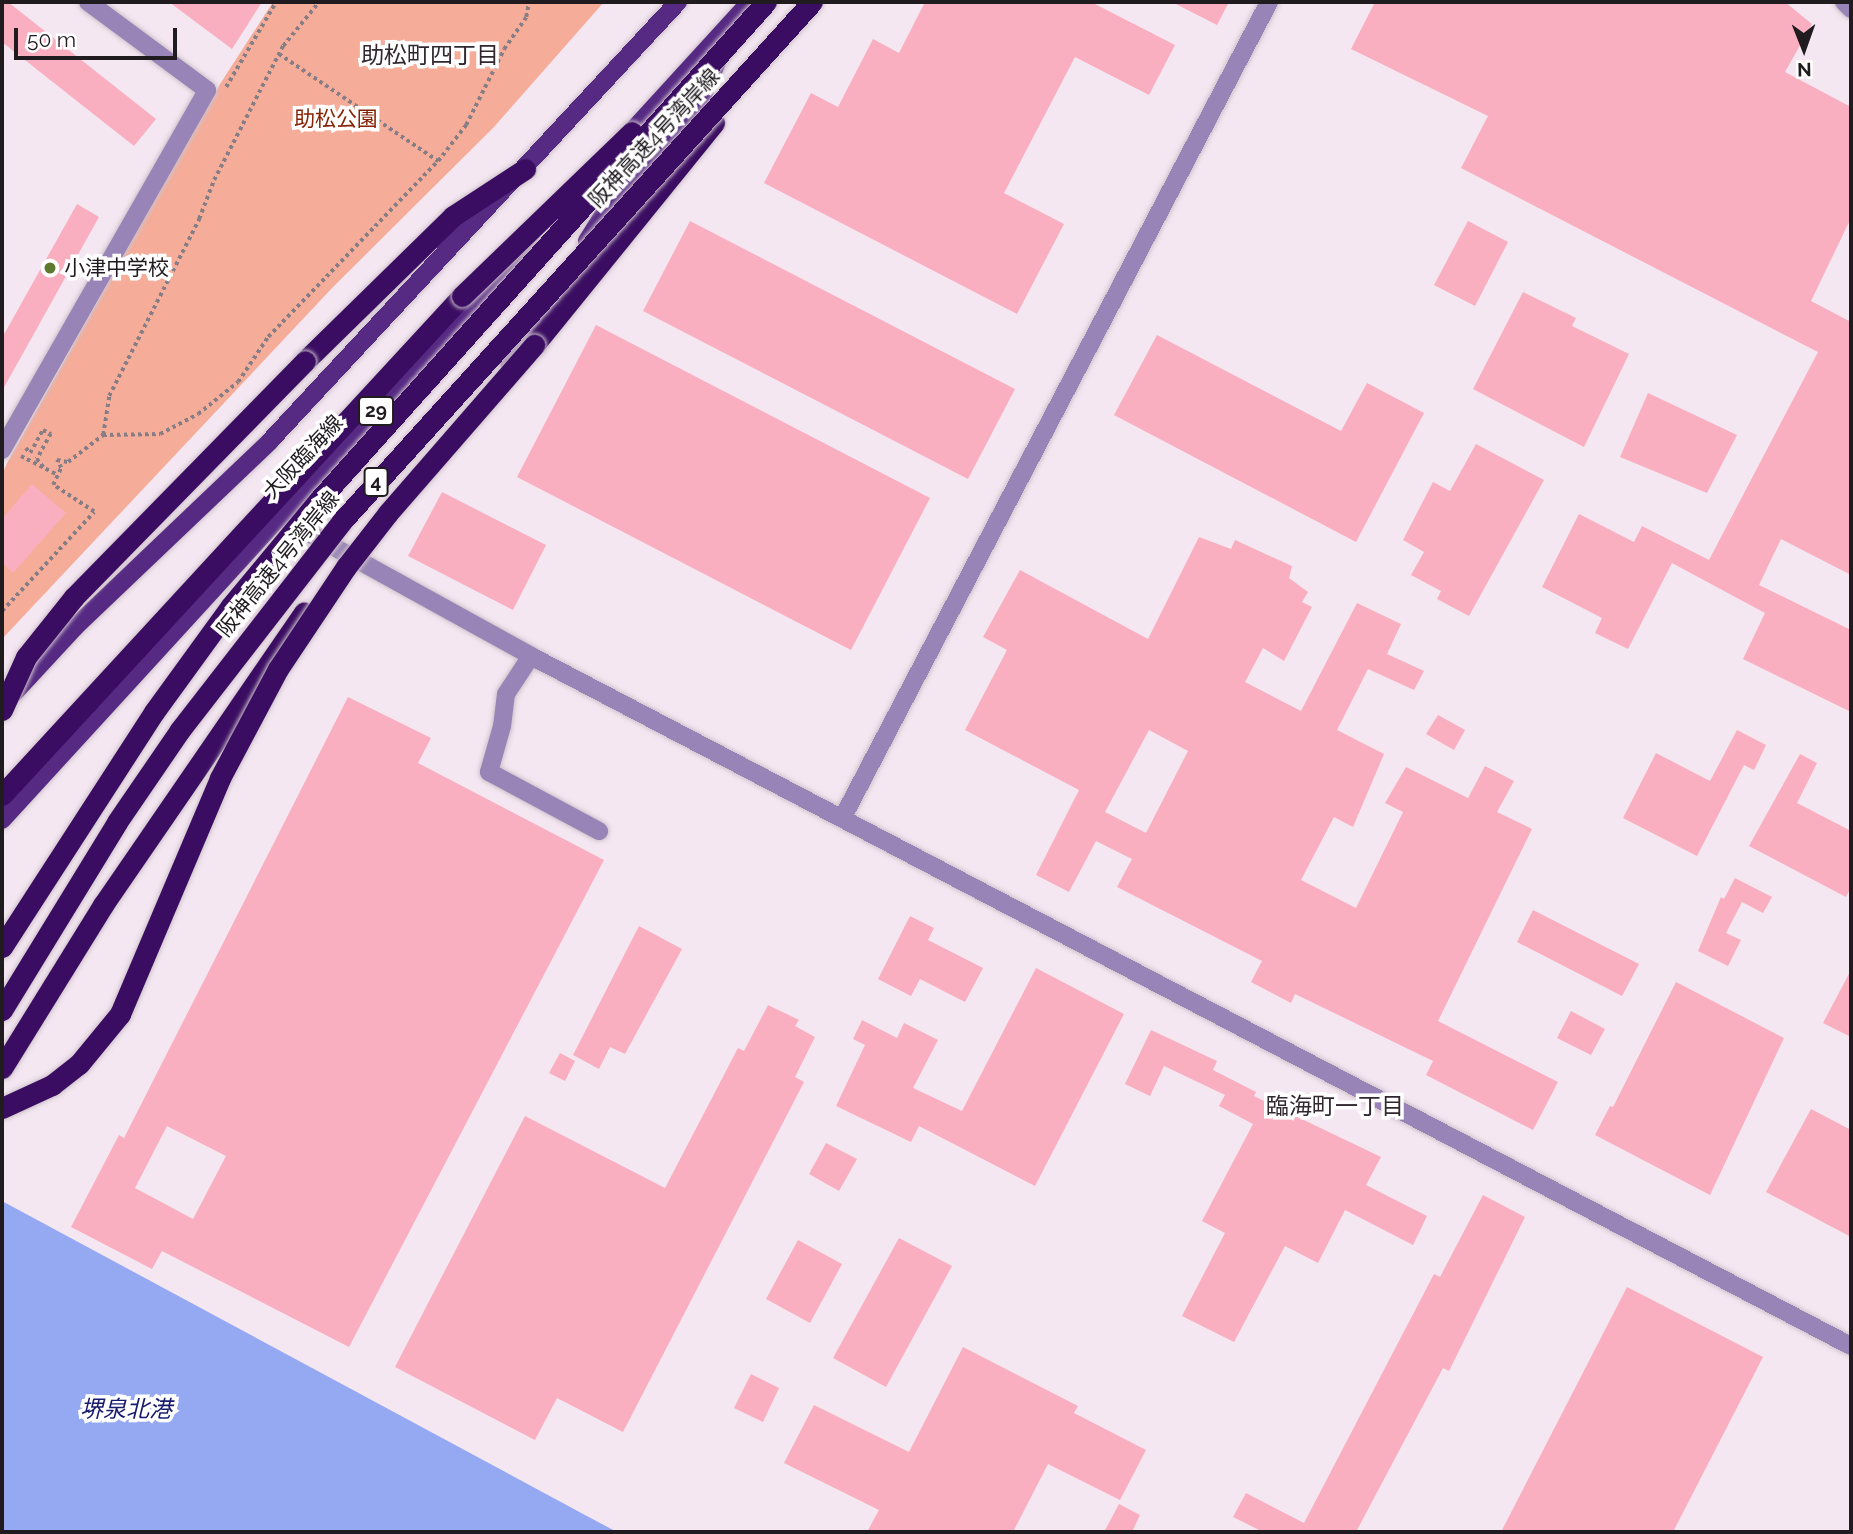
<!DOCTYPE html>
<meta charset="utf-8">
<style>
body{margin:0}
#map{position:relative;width:1853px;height:1534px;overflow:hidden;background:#f4e7f1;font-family:Raleway,"Noto Sans JP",sans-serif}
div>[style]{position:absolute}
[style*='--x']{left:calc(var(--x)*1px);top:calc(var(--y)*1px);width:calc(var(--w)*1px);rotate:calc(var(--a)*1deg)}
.green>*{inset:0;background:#f5ac99}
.water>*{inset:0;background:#95a9f3}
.building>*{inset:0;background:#f9afc0}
.path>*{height:3.5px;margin-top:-1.75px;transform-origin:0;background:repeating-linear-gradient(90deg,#877e85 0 3.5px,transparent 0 7px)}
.roads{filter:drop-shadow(0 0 2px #cec2cb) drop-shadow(0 0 2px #cec2cb)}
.minor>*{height:18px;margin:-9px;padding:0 9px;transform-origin:9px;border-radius:9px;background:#9884b6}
.major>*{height:18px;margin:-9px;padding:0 9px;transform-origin:9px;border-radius:9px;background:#562983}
.highway>*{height:21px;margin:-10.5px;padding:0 10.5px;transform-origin:10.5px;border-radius:10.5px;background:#3b0d62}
.bridges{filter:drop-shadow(0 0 2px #cec2cb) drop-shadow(0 0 2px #cec2cb)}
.highway-bridge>*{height:21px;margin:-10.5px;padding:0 10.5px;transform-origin:10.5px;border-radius:10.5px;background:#3b0d62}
.dots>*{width:19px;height:19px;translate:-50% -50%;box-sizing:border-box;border:4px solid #fff;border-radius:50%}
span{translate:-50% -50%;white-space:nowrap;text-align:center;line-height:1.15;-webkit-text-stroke:7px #fff;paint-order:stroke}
.shield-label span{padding:2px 5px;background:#fff;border:2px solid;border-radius:5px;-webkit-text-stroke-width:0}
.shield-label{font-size:19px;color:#201b1f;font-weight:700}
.park-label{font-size:21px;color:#862204}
.street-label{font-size:21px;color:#201b1f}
.poi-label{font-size:21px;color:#201b1f}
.left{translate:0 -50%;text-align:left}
.neighbourhood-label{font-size:23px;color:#31272f}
.water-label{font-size:23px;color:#181a6e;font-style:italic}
.frame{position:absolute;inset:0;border:4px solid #201b1f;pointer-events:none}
.north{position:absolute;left:1769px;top:14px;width:70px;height:70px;-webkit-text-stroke:5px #fff;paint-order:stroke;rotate:179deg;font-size:19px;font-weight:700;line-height:28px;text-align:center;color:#201b1f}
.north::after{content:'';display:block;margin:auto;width:24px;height:32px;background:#201b1f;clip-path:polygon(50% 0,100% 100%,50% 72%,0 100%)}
.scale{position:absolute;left:14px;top:28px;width:163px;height:32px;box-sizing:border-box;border:4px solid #201b1f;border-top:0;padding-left:9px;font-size:21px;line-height:24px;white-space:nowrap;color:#201b1f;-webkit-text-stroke:5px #fff;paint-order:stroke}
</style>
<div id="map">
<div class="green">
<div style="clip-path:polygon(273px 2px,604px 2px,494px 127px,333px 287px,2px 639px,2px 475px,7px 463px,220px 84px)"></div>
</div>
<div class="water">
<div style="clip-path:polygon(2px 1201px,585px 1515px,617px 1532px,2px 1532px)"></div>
</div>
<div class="building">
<div style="clip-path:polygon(2px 2px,8px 2px,156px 119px,134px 146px,2px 42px)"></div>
<div style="clip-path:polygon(169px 2px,262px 2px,232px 49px)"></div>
<div style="clip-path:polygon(925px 2px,1091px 2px,1175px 45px,1149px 95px,1075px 57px,1004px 193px,1064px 224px,1017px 314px,764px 183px,811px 93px,838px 107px,873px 39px,899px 53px)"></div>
<div style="clip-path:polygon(1172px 2px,1229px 2px,1217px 25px)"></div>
<div style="clip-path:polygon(1375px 2px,1785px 2px,1812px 24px,1785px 72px,1851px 107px,1851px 218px,1811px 301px,1851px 322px,1851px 575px,1781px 539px,1759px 585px,1851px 630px,1851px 712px,1743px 659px,1765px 613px,1672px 563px,1628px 649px,1595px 633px,1602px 618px,1542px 587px,1579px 514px,1634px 542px,1642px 526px,1709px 560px,1818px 352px,1461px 168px,1488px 116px,1351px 49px)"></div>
<div style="clip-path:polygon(77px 204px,99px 217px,2px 391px,2px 338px)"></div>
<div style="clip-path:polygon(690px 221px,1015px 389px,968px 479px,643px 311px)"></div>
<div style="clip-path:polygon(1468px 221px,1508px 242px,1475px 306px,1434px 285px)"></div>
<div style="clip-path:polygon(1523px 292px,1576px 318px,1572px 326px,1629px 354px,1584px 447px,1473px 389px)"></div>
<div style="clip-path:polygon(596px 325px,930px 498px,851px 650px,517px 477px)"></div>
<div style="clip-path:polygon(1157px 335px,1341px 431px,1367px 383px,1424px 413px,1356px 542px,1114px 415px)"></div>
<div style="clip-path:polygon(1648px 393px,1737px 435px,1707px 493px,1620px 457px)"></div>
<div style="clip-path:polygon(1476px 444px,1544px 480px,1469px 616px,1437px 599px,1441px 591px,1411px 575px,1424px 552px,1403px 540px,1433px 482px,1450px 491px)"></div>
<div style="clip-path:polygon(32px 484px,66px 513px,13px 573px,2px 563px,2px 519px)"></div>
<div style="clip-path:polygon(442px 492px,546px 545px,513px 610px,408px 556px)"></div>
<div style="clip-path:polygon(evenodd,1199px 537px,1231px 549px,1235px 540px,1292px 566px,1289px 578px,1308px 592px,1302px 602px,1312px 607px,1284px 661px,1263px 648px,1245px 682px,1301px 711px,1357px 603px,1401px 624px,1387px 654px,1424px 671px,1414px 690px,1368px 669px,1337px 730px,1384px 754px,1353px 827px,1334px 817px,1301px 880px,1356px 908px,1403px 812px,1385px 803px,1406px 767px,1468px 798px,1485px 766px,1514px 781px,1497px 812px,1532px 829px,1438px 1021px,1558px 1082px,1533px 1130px,1426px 1075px,1433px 1061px,1295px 994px,1291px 1003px,1251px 982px,1262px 961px,1117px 887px,1132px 859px,1096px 841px,1069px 892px,1036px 875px,1079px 790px,965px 730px,1007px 650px,983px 637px,1020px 570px,1148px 639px,1199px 537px,1149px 730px,1188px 751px,1146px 833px,1105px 812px,1149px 730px)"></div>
<div style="clip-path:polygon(evenodd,348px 697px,431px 738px,418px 763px,604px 860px,349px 1347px,162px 1251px,152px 1269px,71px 1227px,119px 1135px,124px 1138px,348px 697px,167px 1126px,226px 1156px,193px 1219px,135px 1188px,167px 1126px)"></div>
<div style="clip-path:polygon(1438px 715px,1465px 730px,1454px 750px,1426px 734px)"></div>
<div style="clip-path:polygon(1737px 730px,1766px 745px,1754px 770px,1744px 765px,1697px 856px,1623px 818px,1656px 753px,1710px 781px)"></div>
<div style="clip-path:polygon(1800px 754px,1817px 763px,1797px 803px,1851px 831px,1851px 887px,1846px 897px,1749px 846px)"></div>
<div style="clip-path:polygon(1735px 878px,1772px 897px,1763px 913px,1742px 902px,1726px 933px,1741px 940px,1728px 966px,1698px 951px,1721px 897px,1724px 899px)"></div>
<div style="clip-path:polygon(1533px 910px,1639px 964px,1622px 996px,1517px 942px)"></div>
<div style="clip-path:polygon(910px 916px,934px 928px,928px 940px,983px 968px,965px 1002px,920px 979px,911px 996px,878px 979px)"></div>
<div style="clip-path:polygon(639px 926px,682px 949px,625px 1054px,610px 1047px,599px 1069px,573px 1055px)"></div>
<div style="clip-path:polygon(1036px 968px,1124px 1014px,1035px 1186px,919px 1126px,911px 1142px,836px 1106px,865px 1045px,853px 1039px,862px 1020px,897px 1038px,904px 1023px,938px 1040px,913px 1088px,962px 1111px)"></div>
<div style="clip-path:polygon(1851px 970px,1851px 1037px,1823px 1023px)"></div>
<div style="clip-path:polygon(1676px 982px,1784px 1038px,1710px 1195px,1595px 1135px,1610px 1106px,1613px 1107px)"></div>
<div style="clip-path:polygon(768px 1005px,799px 1020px,795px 1026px,815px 1037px,795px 1077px,804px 1082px,623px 1432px,557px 1398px,535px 1440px,395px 1367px,525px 1116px,665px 1188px,738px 1048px,744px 1051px)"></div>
<div style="clip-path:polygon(1571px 1011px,1605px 1029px,1591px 1055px,1557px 1038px)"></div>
<div style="clip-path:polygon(1151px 1030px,1217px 1061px,1213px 1070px,1256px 1092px,1254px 1096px,1381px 1157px,1366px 1185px,1427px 1216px,1413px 1245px,1345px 1210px,1318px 1263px,1285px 1246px,1234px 1342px,1182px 1316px,1225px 1233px,1202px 1221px,1253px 1124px,1219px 1106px,1225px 1095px,1164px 1066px,1150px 1096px,1125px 1084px)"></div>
<div style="clip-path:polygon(560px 1053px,575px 1061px,565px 1081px,549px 1073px)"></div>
<div style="clip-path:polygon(1811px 1109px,1851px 1130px,1851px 1237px,1766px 1192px)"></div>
<div style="clip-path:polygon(826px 1143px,857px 1159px,839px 1191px,809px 1174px)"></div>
<div style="clip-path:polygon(1483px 1195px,1525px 1217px,1449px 1371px,1443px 1368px,1356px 1532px,1263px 1532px,1233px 1517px,1246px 1493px,1304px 1523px,1434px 1274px,1440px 1277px)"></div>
<div style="clip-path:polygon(899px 1238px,952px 1266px,886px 1387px,833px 1358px)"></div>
<div style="clip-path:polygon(798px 1240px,842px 1264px,810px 1323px,766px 1299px)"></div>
<div style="clip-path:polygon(1627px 1287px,1763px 1357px,1673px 1532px,1501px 1532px)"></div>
<div style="clip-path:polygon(963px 1347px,1078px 1406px,1074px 1413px,1146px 1450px,1120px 1500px,1048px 1464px,1013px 1532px,867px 1532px,879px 1510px,784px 1463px,814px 1405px,909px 1452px)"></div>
<div style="clip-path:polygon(751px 1374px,779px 1388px,763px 1422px,734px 1408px)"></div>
<div style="clip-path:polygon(1119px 1504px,1140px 1515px,1132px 1532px,1104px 1532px)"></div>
</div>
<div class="path">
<div style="--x:279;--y:54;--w:192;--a:33.9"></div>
<div style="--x:226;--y:87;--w:99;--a:-59.5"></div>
<div style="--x:103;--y:435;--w:57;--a:-1"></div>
<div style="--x:160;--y:434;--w:43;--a:-27.8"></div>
<div style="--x:198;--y:414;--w:51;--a:-38.7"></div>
<div style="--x:238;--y:382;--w:54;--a:-56.3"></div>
<div style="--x:268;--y:337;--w:245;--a:-46"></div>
<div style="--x:438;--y:161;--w:46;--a:-52.1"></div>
<div style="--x:466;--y:125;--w:85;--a:-63.4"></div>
<div style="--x:504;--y:49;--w:39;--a:-55"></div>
<div style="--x:526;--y:17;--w:15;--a:-79"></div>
<div style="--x:26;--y:448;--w:6;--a:51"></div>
<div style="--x:30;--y:453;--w:26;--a:-61"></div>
<div style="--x:43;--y:430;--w:9;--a:27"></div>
<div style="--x:51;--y:434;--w:29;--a:119"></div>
<div style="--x:37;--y:459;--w:11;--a:52"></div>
<div style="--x:21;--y:456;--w:42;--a:27.2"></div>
<div style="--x:2;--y:611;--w:135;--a:-47.1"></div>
<div style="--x:94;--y:512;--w:49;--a:-146.6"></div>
<div style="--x:53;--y:485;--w:19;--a:-65"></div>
<div style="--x:61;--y:468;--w:9;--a:-117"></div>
<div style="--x:57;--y:460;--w:11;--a:10"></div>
<div style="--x:68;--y:462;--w:44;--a:-37.6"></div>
<div style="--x:103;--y:435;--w:39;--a:-81"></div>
<div style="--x:109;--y:396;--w:199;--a:-63"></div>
<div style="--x:199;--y:219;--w:42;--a:-69"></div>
<div style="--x:214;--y:180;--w:151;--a:-62.8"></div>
<div style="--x:283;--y:46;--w:57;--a:-50.7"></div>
</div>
<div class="roads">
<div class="minor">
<div style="--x:1844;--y:2;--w:10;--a:45"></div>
<div style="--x:2;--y:450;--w:414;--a:-60.3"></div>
<div style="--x:207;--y:90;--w:148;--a:-143.5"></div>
<div style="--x:285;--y:520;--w:281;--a:28.9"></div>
<div style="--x:531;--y:656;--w:1489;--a:27.6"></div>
<div style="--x:531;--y:656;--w:45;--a:123.3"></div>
<div style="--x:506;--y:694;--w:32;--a:97"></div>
<div style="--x:502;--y:726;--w:48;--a:105.8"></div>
<div style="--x:489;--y:772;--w:125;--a:28.2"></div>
<div style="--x:843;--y:817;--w:920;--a:-62.4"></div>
</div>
<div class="major">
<div style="--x:623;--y:141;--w:188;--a:-47.6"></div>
<div style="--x:587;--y:241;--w:32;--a:-58"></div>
<div style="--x:604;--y:214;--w:140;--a:-48.5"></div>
<div style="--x:697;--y:109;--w:51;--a:-66.9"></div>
<div style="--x:508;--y:361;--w:66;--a:-56.1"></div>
<div style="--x:14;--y:693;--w:91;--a:-47.2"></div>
<div style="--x:76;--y:626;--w:267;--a:-43.6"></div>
<div style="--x:269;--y:442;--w:601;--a:-47.09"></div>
<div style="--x:2;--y:820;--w:784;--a:-47.53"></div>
</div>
<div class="highway">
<div style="--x:534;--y:345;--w:286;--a:-51"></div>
<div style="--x:305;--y:361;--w:207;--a:-44.4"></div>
<div style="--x:453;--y:216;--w:86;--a:-33.1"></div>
<div style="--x:2;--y:795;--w:679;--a:-47.33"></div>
<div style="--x:2;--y:1068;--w:192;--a:-58.2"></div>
<div style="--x:103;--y:905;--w:355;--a:-55.5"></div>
</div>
</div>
<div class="bridges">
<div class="highway-bridge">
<div style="--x:462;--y:296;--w:236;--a:-44"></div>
<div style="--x:2;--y:710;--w:58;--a:-65.6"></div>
<div style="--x:26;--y:657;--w:77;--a:-51.3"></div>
<div style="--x:74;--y:597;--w:330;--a:-45.6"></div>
<div style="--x:2;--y:947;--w:280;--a:-57.1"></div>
<div style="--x:154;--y:712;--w:131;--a:-54"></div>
<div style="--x:231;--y:606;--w:138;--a:-50.3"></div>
<div style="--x:319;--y:500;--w:669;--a:-48.09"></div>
<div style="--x:2;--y:1010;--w:220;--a:-58.5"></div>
<div style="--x:117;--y:822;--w:112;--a:-55.6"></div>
<div style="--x:180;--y:730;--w:264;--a:-52.2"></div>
<div style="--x:342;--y:521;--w:700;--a:-47.84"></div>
<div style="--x:2;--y:1108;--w:55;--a:-24.7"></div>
<div style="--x:52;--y:1085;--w:34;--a:-38"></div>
<div style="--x:79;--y:1064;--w:65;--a:-50.6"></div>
<div style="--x:120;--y:1014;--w:256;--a:-67"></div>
<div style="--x:220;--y:778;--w:123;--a:-62"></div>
<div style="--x:278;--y:669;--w:123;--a:-56.3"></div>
<div style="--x:346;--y:567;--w:68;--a:-52.1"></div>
<div style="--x:388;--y:513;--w:223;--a:-49"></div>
</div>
</div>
<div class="dots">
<div style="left:50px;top:268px;background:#5c792e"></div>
</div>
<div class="shield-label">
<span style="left:376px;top:411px">29</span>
<span style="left:376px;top:482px">4</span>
</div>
<div class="park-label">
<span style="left:336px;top:119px">助松公園</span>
</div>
<div class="street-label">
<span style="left:654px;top:138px;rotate:-47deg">阪神高速4号湾岸線</span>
<span style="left:303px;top:457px;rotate:-47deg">大阪臨海線</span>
<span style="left:278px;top:564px;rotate:-51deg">阪神高速4号湾岸線</span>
</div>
<div class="poi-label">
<span class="left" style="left:64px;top:268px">小津中学校</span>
</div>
<div class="neighbourhood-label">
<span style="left:430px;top:55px">助松町四丁目</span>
<span style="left:1335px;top:1106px">臨海町一丁目</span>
</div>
<div class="water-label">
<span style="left:126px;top:1409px">堺泉北港</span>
</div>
<div class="frame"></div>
<div class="north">N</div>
<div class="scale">50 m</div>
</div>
